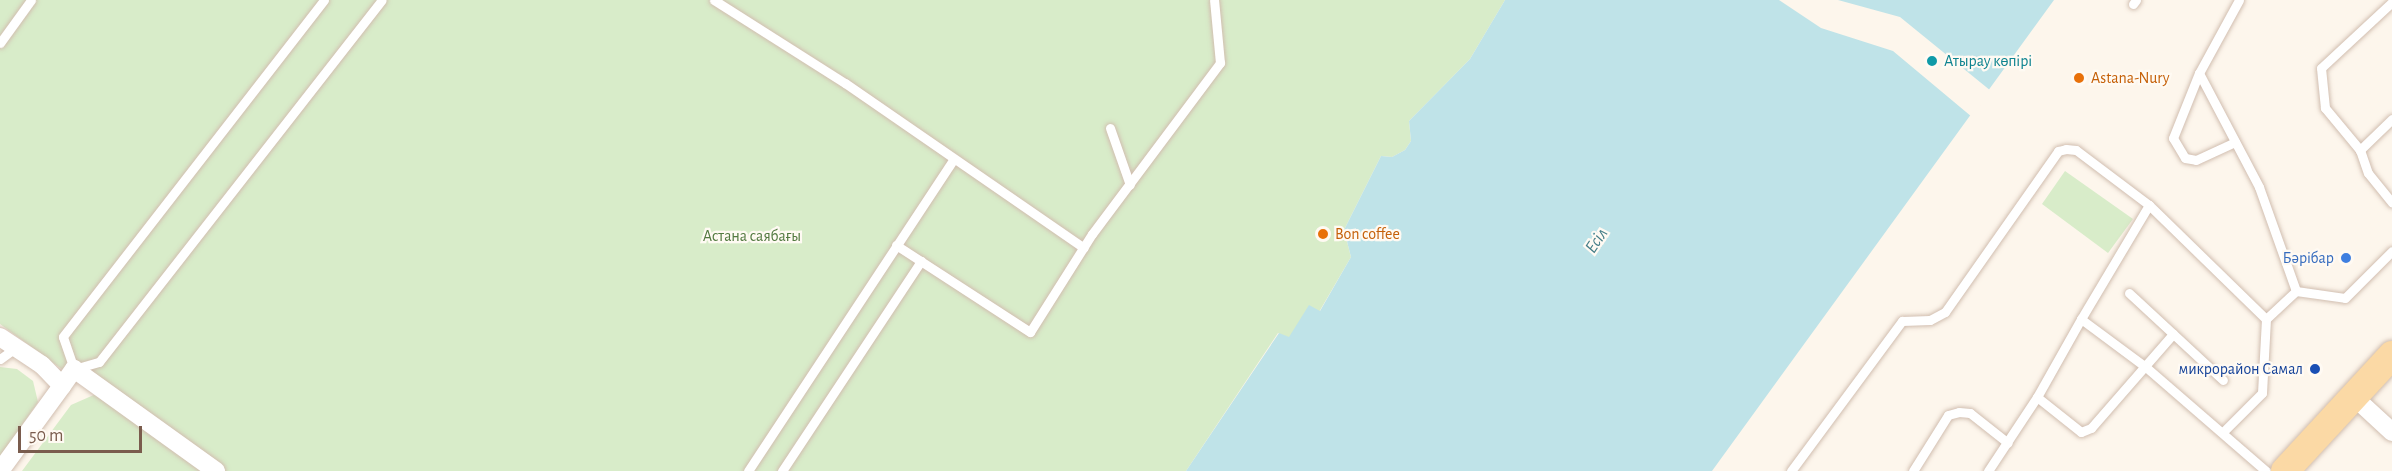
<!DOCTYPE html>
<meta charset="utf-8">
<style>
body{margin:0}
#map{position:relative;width:2392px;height:471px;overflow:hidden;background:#fdf6ec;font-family:"Alegreya Sans",sans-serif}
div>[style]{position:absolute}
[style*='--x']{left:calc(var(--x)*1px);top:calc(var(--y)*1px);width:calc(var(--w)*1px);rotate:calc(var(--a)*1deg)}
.green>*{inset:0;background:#d8ecc9}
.water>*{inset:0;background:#bfe3e8}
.pier>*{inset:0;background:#fdf6ec}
.roads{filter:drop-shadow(0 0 2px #d1beb0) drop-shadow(0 0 2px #d1beb0)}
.service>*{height:9px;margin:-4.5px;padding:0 4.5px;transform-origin:4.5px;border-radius:4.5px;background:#fff}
.minor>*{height:18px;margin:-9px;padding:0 9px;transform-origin:9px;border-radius:9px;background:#fff}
.primary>*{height:28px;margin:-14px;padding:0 14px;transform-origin:14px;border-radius:14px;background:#fbd9a5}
.dots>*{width:16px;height:16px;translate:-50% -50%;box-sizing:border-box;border:3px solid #fffaf3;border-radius:50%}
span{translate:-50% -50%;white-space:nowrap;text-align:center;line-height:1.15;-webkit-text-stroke:4.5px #fffaf3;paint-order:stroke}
.culture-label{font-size:16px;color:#0d838f}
.left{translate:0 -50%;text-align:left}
.food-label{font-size:16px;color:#c56008}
.park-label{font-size:16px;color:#537a41}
.shop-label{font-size:16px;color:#366cbe}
.right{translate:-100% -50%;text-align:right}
.transit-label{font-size:16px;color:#164399}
.water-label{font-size:18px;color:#437c86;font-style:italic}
.scale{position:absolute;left:18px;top:426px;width:124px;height:27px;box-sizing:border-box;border:3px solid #7a5c4d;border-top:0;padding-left:8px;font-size:18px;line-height:21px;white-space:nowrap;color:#7a5c4d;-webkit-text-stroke:4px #fffaf3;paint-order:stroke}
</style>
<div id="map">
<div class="green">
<div style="clip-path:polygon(0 0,1505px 0,1470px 59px,1409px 121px,1411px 141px,1405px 150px,1392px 157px,1381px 156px,1344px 230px,1351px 257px,1319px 312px,1289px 338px,1278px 333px,1186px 471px,22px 471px,71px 405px,96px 394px,0 324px)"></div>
<div style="clip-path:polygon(2065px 171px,2133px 219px,2108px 253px,2042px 204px)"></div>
<div style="clip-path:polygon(0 367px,17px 369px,33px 381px,38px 402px,0 457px)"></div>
</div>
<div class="water">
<div style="clip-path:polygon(1505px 0,2054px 0,1712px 471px,1186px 471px,1279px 333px,1289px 337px,1309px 305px,1320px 311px,1351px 257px,1344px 230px,1381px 156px,1392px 157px,1405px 150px,1411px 141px,1409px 121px,1470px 59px)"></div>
</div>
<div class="pier">
<div style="clip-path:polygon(1779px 0,1838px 0,1900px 17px,1991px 91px,1972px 117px,1893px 51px,1821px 28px)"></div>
</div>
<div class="roads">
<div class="service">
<div style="--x:324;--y:0;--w:426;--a:127.8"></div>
<div style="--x:63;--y:337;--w:34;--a:71"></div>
<div style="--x:74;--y:369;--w:26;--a:-16"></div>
<div style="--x:99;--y:362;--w:459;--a:-52"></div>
<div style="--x:714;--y:0;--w:155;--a:32.4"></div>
<div style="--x:845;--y:83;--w:290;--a:34.6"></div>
<div style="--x:2239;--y:0;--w:83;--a:118.7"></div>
<div style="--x:2199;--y:73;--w:129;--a:62.2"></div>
<div style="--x:2259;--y:187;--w:110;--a:70.4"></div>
<div style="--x:2133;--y:4;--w:5;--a:-53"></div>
<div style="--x:0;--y:43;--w:53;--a:-54.2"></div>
<div style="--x:2199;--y:73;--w:70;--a:111.8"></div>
<div style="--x:2173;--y:138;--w:23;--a:59"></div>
<div style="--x:2185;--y:158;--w:11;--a:10"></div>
<div style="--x:2196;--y:160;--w:43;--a:-24.8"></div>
<div style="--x:2392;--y:119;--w:45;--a:135.9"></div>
<div style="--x:2360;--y:150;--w:24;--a:71"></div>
<div style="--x:2368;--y:173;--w:38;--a:51"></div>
<div style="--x:1110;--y:128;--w:60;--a:70.7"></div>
<div style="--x:2360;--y:150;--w:55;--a:-129.8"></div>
<div style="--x:2325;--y:108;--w:40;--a:-95.7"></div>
<div style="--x:2321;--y:68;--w:97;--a:-42.9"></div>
<div style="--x:896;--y:245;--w:160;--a:33"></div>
<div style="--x:1030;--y:332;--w:116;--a:-57.7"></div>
<div style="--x:1092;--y:234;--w:214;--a:-53.2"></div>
<div style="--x:1220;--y:63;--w:63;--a:-95.4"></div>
<div style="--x:2129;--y:293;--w:128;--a:42.8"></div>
<div style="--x:2081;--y:319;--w:133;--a:-59.2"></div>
<div style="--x:2266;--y:319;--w:41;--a:-43"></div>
<div style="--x:2296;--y:291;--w:49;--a:8.1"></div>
<div style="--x:2345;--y:298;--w:66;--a:-45"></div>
<div style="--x:0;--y:359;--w:19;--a:-36"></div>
<div style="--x:2037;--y:397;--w:56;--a:38.5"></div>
<div style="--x:2081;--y:432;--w:11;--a:-22"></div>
<div style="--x:2091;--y:428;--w:125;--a:-48.9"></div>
<div style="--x:748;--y:471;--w:374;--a:-56.6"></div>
<div style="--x:782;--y:471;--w:252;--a:-56.5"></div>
<div style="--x:1791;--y:471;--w:187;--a:-53.5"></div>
<div style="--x:1902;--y:321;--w:28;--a:-2"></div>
<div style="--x:1930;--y:320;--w:17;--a:-28"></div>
<div style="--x:1945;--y:312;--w:197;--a:-54.9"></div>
<div style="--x:2058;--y:151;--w:8;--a:-14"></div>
<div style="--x:2066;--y:149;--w:10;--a:6"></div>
<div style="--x:2076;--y:150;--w:91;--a:37"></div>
<div style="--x:2149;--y:205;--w:163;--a:44.3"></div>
<div style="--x:2266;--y:319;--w:74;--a:93.1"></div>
<div style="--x:2262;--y:393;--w:54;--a:135"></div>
<div style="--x:1913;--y:471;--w:66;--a:-58"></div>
<div style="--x:1948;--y:415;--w:11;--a:-15"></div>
<div style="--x:1959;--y:412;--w:11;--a:5"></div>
<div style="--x:1970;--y:413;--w:48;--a:38.3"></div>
<div style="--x:1988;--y:471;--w:89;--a:-56.5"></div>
<div style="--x:2037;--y:397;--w:90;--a:-60.6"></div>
<div style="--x:2081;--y:319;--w:82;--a:36.6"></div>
<div style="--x:2147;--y:368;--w:157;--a:40.9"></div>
</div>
<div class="minor">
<div style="--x:0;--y:337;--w:50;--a:33.7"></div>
<div style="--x:42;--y:365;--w:29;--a:46"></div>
<div style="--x:62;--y:386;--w:21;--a:-55"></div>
<div style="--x:74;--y:369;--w:175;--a:35.7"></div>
<div style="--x:2353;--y:396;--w:53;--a:42.7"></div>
<div style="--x:0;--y:471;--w:105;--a:-53.9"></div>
</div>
<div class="primary">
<div style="--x:2285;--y:471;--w:158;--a:-47.3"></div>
</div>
</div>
<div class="dots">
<div style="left:1932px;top:61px;background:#0f9aa8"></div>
<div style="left:2079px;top:78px;background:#e8710a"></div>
<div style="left:1323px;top:234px;background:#e8710a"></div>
<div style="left:2346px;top:258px;background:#3f7fe0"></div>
<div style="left:2315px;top:369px;background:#1a4fb4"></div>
</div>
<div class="culture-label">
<span class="left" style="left:1944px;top:61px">Атырау көпірі</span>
</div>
<div class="food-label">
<span class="left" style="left:2091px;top:78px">Astana-Nury</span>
<span class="left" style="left:1335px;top:234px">Bon coffee</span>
</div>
<div class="park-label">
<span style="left:752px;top:236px">Астана саябағы</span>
</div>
<div class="shop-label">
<span class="right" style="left:2334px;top:258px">Бәрібар</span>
</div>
<div class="transit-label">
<span class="right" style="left:2303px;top:369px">микрорайон Самал</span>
</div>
<div class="water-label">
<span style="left:1597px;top:241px;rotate:-56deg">Есіл</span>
</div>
<div class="scale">50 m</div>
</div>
